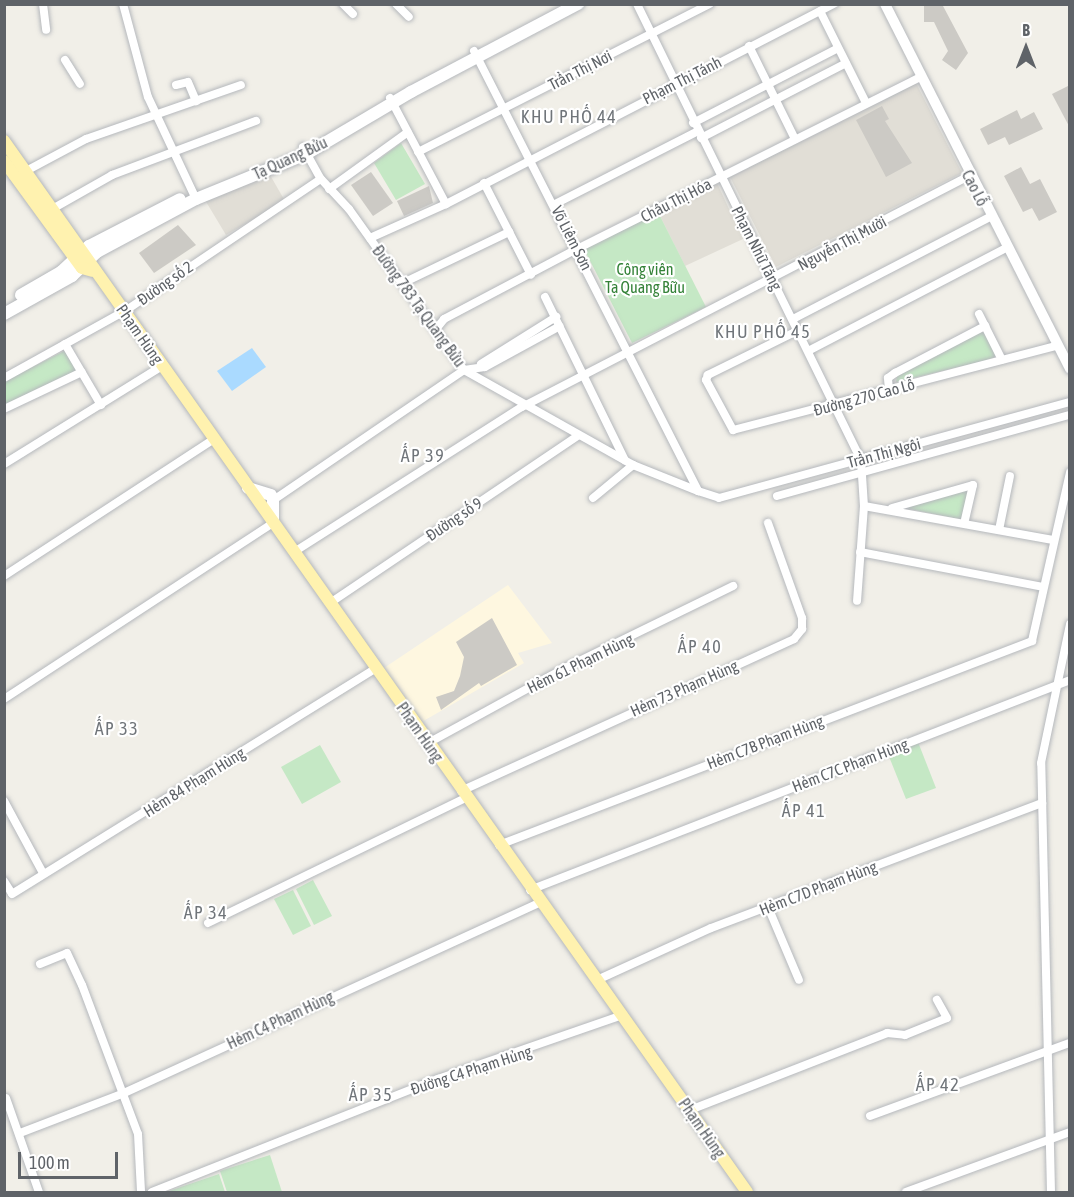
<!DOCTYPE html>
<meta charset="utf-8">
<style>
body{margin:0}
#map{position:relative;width:1074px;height:1197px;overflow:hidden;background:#f1efe8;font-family:"Asap Condensed",sans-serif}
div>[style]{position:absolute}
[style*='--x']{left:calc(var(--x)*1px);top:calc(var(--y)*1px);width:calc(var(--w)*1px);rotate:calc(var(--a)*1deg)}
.commercial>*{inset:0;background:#fef7e0}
.education>*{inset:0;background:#e1ded6}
.green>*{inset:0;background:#c5e8c5}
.water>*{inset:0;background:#aadaff}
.building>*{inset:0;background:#cccac5}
.roads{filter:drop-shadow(0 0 2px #b5b8bc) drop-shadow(0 0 2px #b5b8bc)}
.minor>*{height:8px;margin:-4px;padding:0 4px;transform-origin:4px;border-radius:4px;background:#fff}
.tertiary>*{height:10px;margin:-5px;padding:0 5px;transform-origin:5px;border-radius:5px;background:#fff}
.secondary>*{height:12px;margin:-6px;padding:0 6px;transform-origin:6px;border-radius:6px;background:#fff}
.primary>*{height:12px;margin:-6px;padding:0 6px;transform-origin:6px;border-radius:6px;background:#fff2af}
span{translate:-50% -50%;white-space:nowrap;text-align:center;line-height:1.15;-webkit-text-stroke:4.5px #fff;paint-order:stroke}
.street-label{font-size:16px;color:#5f6368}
.park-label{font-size:16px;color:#348238}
.neighbourhood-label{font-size:18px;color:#70757a;letter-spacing:1.5px}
.frame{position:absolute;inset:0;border:6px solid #5f6368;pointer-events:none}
.north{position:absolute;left:996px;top:18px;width:60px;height:60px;-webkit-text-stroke:4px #fff;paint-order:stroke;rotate:0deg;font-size:16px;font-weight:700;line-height:24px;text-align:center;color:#5f6368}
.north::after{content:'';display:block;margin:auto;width:21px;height:27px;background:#5f6368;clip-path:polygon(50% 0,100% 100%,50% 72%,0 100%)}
.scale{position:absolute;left:18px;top:1152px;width:100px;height:27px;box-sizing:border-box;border:3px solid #5f6368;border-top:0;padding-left:8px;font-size:18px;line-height:21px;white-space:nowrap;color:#5f6368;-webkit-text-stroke:4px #fff;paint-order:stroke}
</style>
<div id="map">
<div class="commercial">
<div style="clip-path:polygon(508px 585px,552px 643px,518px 653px,524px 663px,420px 723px,381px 670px)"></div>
</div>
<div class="education">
<div style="clip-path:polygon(916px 83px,962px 173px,776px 267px,730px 177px)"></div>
<div style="clip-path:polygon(270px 175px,285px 201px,226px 235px,205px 200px)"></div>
<div style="clip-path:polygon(717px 183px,743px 239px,685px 266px,658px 212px)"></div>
</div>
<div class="green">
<div style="clip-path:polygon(401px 143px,425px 184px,396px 200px,374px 163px)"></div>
<div style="clip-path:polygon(658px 212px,706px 307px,632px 343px,584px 249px)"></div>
<div style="clip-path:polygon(984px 329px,997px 354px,992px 359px,896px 382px,897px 375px)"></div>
<div style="clip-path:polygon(66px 350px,80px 369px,5px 406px,5px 381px)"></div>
<div style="clip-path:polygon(971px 486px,963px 520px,905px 508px)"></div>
<div style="clip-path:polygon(918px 742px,936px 788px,906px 799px,888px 754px)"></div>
<div style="clip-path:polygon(320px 745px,341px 782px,302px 804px,281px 767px)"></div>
<div style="clip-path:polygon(313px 880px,332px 916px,314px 925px,296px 889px)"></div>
<div style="clip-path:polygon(293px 890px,311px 926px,293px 935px,274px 899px)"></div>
<div style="clip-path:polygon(270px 1155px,282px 1192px,227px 1192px,220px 1171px)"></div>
<div style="clip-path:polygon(219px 1174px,225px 1192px,170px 1192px,169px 1191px)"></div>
</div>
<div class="water">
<div style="clip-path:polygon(252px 348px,266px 367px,232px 391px,217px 371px)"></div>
</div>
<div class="building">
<div style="clip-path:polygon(924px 6px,943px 6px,968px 53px,956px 70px,942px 60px,948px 51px,934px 22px,924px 22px)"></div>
<div style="clip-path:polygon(1070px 85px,1070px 128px,1052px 94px)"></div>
<div style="clip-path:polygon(882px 106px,889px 119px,885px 121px,912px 163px,886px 177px,856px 120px)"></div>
<div style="clip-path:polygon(1017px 110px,1021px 119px,1034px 112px,1043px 129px,1009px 145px,1005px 137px,988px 145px,980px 129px)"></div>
<div style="clip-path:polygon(1021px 167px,1030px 184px,1040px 179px,1057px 212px,1039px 221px,1032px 208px,1023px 212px,1004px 176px)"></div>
<div style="clip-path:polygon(371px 172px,393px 203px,373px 216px,351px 185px)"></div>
<div style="clip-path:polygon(429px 186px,433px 203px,404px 216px,397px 201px)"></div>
<div style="clip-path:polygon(178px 225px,196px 245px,154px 273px,139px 253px)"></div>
<div style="clip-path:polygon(492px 618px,517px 665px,481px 686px,479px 683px,441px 710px,436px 697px,454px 691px,460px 676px,464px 657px,456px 642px)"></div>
</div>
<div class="roads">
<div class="minor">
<div style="--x:43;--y:4;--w:26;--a:83"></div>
<div style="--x:123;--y:4;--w:96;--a:75"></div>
<div style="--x:148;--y:97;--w:113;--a:64.8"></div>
<div style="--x:343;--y:4;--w:14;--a:45"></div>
<div style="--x:396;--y:4;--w:18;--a:45"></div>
<div style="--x:637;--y:4;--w:508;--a:63.84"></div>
<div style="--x:861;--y:460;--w:46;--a:86.3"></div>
<div style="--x:864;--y:506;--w:95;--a:94.2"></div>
<div style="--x:820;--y:11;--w:103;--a:63.4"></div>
<div style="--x:749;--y:46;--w:104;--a:63.7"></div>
<div style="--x:474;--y:51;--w:494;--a:63"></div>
<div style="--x:65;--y:60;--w:28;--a:58"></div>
<div style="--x:176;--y:85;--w:12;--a:-14"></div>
<div style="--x:188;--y:82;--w:21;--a:67"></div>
<div style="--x:390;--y:98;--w:120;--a:62.2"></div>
<div style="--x:693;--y:123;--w:163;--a:-27.3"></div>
<div style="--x:701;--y:138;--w:163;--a:-27.3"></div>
<div style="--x:303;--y:147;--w:37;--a:61"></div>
<div style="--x:321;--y:179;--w:41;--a:47"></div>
<div style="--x:349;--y:209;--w:198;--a:54.5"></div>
<div style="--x:464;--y:370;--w:194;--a:29.3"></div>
<div style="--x:633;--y:465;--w:70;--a:21.8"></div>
<div style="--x:698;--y:491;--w:22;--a:18"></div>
<div style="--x:719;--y:498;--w:364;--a:-15.3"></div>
<div style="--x:418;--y:152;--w:327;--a:-26.9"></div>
<div style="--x:26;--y:171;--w:68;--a:-28.1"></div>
<div style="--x:86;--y:139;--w:164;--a:-19.2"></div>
<div style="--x:484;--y:183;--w:103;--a:62.9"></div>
<div style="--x:329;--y:189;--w:97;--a:-35.8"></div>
<div style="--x:555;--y:204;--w:161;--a:-27"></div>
<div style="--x:54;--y:208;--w:67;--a:-29.6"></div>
<div style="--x:112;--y:175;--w:154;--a:-20.6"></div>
<div style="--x:370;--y:238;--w:83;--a:-24.1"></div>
<div style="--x:446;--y:204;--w:437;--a:-27.3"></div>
<div style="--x:403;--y:283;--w:118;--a:-25.7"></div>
<div style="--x:545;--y:297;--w:182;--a:63.9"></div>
<div style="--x:979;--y:314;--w:51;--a:63.4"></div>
<div style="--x:793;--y:319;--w:222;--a:-27.4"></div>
<div style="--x:436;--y:329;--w:13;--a:-51"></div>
<div style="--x:444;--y:319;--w:150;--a:-27.8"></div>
<div style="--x:577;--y:249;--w:384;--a:-26.6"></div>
<div style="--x:799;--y:330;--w:102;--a:153.7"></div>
<div style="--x:708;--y:375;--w:5;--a:112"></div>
<div style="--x:706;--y:380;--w:57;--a:61.6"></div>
<div style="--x:733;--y:430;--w:334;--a:-14.6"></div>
<div style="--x:65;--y:344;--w:71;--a:59.5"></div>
<div style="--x:810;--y:350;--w:221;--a:-27.5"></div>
<div style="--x:481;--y:364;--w:89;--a:-32.1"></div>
<div style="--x:4;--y:378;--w:138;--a:-29"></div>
<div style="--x:125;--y:311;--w:236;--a:-34"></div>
<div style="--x:889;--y:390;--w:12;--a:-95"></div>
<div style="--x:888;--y:378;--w:9;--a:-36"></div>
<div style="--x:895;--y:373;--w:102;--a:-27.6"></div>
<div style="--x:4;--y:409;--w:86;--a:-25.4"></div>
<div style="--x:4;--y:464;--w:186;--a:-31.8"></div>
<div style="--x:777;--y:496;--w:304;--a:-15.5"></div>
<div style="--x:593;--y:498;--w:52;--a:-39.5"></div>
<div style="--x:272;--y:501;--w:232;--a:-34.3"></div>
<div style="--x:464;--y:370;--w:21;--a:-8"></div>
<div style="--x:485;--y:367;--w:85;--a:-28.7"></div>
<div style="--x:864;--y:506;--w:192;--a:10.2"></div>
<div style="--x:892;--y:508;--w:84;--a:-15.9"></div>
<div style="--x:973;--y:485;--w:39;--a:103"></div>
<div style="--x:999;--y:530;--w:55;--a:-78.5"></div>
<div style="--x:294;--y:552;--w:270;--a:-32.5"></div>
<div style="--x:522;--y:407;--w:503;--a:-27.33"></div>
<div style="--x:860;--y:552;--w:186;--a:10.8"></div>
<div style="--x:4;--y:576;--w:251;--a:-33.1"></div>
<div style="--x:330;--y:603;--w:299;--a:-34"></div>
<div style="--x:4;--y:699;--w:321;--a:-33.2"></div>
<div style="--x:428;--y:743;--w:158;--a:-28.7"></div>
<div style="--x:567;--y:667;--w:185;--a:-26"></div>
<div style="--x:461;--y:791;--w:366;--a:-24.5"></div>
<div style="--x:794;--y:639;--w:13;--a:-51"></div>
<div style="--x:802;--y:629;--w:11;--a:-90"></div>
<div style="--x:802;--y:618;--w:101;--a:-109.7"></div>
<div style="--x:4;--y:801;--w:82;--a:61.6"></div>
<div style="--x:499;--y:845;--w:571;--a:-20.94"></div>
<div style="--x:1032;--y:641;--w:173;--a:-77.3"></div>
<div style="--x:4;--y:881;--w:15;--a:58"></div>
<div style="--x:12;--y:894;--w:428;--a:-31.8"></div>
<div style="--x:530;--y:890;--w:579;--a:-21.25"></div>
<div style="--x:768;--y:907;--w:79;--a:67"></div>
<div style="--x:208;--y:923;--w:287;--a:-25.9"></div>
<div style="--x:40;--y:964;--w:29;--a:-22"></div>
<div style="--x:67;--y:953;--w:35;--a:65"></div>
<div style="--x:82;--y:985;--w:159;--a:69.4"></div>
<div style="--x:138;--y:1134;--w:58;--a:87"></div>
<div style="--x:597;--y:980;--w:125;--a:-24.5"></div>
<div style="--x:711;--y:928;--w:354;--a:-20.7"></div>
<div style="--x:6;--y:1098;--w:100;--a:70.7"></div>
<div style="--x:690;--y:1110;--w:212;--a:-21.3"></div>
<div style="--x:887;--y:1033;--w:18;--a:6"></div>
<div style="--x:905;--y:1035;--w:45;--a:-22"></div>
<div style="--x:947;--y:1018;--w:21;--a:-119"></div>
<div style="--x:870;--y:1116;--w:213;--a:-20.1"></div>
<div style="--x:20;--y:1133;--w:111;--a:-21"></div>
<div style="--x:124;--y:1093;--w:456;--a:-24.6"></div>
<div style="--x:152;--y:1192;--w:308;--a:-21.6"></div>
<div style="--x:438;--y:1079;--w:196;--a:-19.1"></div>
<div style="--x:906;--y:1192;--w:175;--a:-20.1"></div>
<div style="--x:1051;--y:1192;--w:429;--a:-91.3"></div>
<div style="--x:1041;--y:763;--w:142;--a:-78.2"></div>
</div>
<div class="tertiary">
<div style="--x:885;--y:4;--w:409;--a:63.1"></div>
</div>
<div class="secondary">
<div style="--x:21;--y:295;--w:46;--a:-29.9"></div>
<div style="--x:61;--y:272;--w:38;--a:-43"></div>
<div style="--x:89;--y:246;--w:102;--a:-27.3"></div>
<div style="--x:4;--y:314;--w:78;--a:-29.2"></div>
<div style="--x:72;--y:276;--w:35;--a:-44"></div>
<div style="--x:97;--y:252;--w:112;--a:-28.2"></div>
<div style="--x:196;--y:199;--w:119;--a:-22.2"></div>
<div style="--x:306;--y:154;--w:122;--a:-30.6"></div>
<div style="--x:411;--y:92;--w:189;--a:-27.8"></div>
<div style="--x:248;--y:488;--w:24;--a:17"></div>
<div style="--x:273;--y:523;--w:25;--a:-90"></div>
</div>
<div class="primary">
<div style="--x:4;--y:141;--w:1287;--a:54.74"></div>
<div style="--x:4;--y:161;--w:132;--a:53.9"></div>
<div style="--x:82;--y:268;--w:11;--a:15"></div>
</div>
</div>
<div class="street-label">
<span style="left:580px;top:70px;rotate:-27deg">Trần Thị Nơi</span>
<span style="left:682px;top:80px;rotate:-27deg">Phạm Thị Tánh</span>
<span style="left:290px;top:158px;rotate:-25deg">Tạ Quang Bửu</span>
<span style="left:975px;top:188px;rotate:63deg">Cao Lỗ</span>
<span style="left:676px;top:200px;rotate:-27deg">Châu Thị Hóa</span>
<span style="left:572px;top:238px;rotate:63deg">Võ Liêm Sơn</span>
<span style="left:842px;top:243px;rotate:-28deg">Nguyễn Thị Mười</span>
<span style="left:757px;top:248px;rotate:63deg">Phạm Nhữ Tăng</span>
<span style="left:165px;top:283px;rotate:-35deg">Đường số 2</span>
<span style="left:419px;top:306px;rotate:54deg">Đường 783 Tạ Quang Bửu</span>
<span style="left:140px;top:334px;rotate:55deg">Phạm Hùng</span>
<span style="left:864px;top:397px;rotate:-15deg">Đường 270 Cao Lỗ</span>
<span style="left:884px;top:453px;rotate:-15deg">Trần Thị Ngôi</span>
<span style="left:454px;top:519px;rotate:-34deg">Đường số 9</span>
<span style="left:580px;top:663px;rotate:-26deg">Hẻm 61 Phạm Hùng</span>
<span style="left:684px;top:688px;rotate:-24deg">Hẻm 73 Phạm Hùng</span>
<span style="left:420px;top:732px;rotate:55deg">Phạm Hùng</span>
<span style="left:765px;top:742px;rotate:-21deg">Hẻm C7B Phạm Hùng</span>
<span style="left:850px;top:765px;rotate:-21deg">Hẻm C7C Phạm Hùng</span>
<span style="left:194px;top:782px;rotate:-32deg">Hẻm 84 Phạm Hùng</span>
<span style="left:818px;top:888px;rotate:-21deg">Hẻm C7D Phạm Hùng</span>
<span style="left:280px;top:1020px;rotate:-25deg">Hẻm C4 Phạm Hùng</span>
<span style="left:471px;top:1070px;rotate:-18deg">Đường C4 Phạm Hủng</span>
<span style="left:702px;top:1128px;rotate:55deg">Phạm Hùng</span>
</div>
<div class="park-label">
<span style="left:645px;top:278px">Công viên<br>Tạ Quang Bữu</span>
</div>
<div class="neighbourhood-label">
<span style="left:569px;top:117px">KHU PHỐ 44</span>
<span style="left:763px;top:332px">KHU PHỐ 45</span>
<span style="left:423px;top:456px">ẤP 39</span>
<span style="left:700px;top:647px">ẤP 40</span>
<span style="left:117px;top:729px">ẤP 33</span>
<span style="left:804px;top:811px">ẤP 41</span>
<span style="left:206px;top:913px">ẤP 34</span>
<span style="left:938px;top:1085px">ẤP 42</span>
<span style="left:371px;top:1095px">ẤP 35</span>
</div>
<div class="frame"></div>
<div class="north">B</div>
<div class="scale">100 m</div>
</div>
